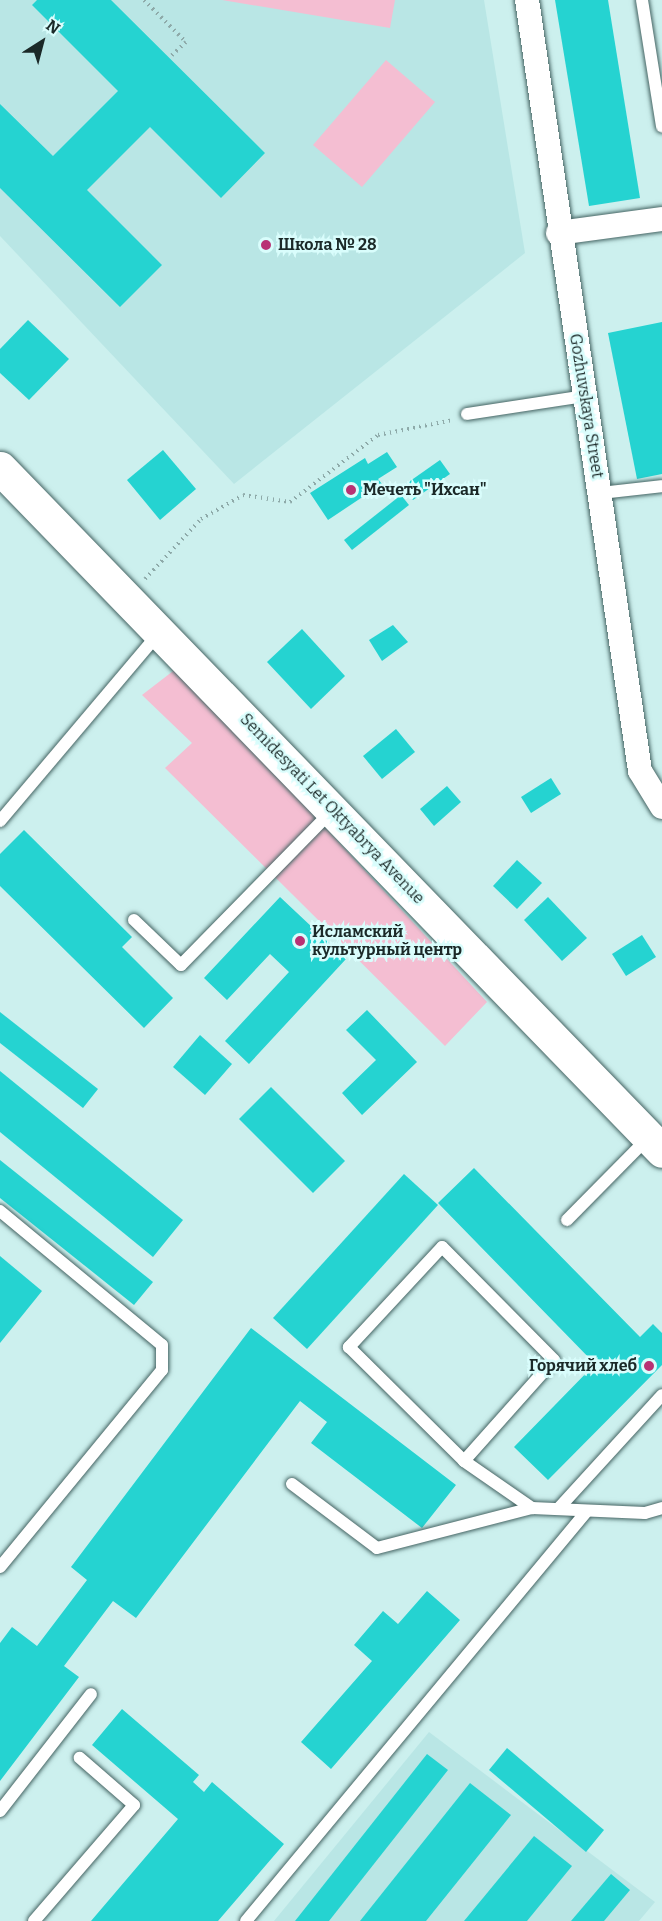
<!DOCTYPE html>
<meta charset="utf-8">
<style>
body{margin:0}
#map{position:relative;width:662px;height:1921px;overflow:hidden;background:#ccf0ee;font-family:Bitter,serif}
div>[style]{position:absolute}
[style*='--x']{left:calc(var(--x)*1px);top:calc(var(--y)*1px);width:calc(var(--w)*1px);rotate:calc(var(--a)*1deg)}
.built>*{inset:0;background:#b9e6e5}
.green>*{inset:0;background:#f4bed2}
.building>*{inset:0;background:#25d3d1}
.path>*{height:4px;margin-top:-2px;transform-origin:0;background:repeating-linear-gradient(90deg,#8eaaa9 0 1.5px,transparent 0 6px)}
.roads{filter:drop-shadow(0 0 2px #456463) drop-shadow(0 0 2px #456463)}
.service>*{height:12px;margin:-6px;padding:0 6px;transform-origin:6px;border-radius:6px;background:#fff}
.minor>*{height:24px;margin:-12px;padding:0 12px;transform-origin:12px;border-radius:12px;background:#fff}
.secondary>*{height:33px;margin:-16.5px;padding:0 16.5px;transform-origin:16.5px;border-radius:16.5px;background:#fff}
.dots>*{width:16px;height:16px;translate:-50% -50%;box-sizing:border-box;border:3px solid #d9fdfc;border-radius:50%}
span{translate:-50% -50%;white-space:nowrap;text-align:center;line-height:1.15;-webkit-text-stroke:5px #d9fdfc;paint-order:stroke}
.poi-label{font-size:16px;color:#1b2928;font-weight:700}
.left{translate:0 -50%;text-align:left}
.right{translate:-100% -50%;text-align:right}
.street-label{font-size:16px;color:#1b2928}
.north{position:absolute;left:12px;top:12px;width:60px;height:60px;-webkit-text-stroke:4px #d9fdfc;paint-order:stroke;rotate:36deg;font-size:16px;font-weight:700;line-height:24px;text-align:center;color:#1b2928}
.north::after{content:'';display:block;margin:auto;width:21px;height:27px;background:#1b2928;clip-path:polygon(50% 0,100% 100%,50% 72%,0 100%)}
</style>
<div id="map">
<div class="built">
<div style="clip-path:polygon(0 0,484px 0,525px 253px,234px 484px,0 236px)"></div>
<div style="clip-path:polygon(429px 1732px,655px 1902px,639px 1921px,274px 1921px)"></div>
</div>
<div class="green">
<div style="clip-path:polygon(222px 0,395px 0,390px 28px)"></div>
<div style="clip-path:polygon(386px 60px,435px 102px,362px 187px,313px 145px)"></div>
<div style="clip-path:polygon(177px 668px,487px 1002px,445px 1046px,165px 768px,192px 743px,142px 695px)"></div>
</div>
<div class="building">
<div style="clip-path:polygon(37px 0,111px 0,265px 153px,221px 198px,150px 127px,87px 190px,162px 265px,120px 307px,0 188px,0 104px,53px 156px,118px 91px,32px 5px)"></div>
<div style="clip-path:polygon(555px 0,608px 0,640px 198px,589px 206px)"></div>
<div style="clip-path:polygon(28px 320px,69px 359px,29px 400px,0 373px,0 349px)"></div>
<div style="clip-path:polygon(662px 322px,662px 474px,637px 479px,608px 333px)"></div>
<div style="clip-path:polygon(163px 450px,196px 489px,160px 520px,127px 480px)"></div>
<div style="clip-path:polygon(387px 452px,397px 467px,378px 479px,382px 484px,328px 520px,310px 493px,365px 458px,368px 464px)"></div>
<div style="clip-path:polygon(440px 460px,450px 474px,413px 500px,403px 486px)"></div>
<div style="clip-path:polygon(401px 495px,409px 505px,352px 550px,344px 540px)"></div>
<div style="clip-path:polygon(393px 625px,408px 642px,382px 661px,369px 640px)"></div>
<div style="clip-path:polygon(302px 629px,345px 676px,311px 709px,267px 662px)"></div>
<div style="clip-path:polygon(396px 729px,415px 752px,382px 779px,363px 756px)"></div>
<div style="clip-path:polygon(551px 778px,561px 794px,531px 813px,521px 797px)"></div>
<div style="clip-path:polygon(447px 786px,461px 802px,434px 826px,420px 809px)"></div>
<div style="clip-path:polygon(24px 830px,132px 937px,122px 947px,173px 998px,144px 1028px,0 886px,0 854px)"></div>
<div style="clip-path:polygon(517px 860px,542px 883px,517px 909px,493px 886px)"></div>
<div style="clip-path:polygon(280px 897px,346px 959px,249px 1064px,225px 1041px,289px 972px,270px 954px,227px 1000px,204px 978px)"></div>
<div style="clip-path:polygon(548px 897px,587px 938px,562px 961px,524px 920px)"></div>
<div style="clip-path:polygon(642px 935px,656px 957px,626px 976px,612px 954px)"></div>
<div style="clip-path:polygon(367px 1010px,417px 1062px,362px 1115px,342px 1093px,376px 1060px,346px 1030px)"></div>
<div style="clip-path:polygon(0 1012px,98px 1089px,83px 1108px,0 1043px)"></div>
<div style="clip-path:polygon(200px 1035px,232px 1064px,205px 1095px,173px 1067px)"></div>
<div style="clip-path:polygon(0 1071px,183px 1220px,153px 1257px,0 1132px)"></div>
<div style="clip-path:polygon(271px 1087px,345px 1161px,313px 1193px,239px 1119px)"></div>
<div style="clip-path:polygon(0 1160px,153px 1282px,134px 1305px,0 1198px)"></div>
<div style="clip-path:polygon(474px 1168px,640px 1337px,653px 1324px,662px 1333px,662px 1365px,548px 1480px,514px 1447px,595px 1364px,438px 1203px)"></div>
<div style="clip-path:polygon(404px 1174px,438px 1205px,307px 1349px,273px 1318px)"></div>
<div style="clip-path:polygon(0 1256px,42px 1291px,0 1343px)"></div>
<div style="clip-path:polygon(251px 1328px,456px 1485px,422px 1528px,311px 1443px,327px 1422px,300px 1401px,136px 1618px,113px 1601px,64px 1666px,79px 1677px,0 1781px,0 1643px,12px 1627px,37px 1646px,87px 1580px,71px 1567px)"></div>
<div style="clip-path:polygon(427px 1591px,460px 1620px,331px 1769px,301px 1742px,372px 1661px,354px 1645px,383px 1611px,398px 1624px)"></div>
<div style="clip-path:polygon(122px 1709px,199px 1775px,193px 1782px,204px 1792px,212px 1782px,284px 1844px,218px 1921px,91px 1921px,178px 1819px,92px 1745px)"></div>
<div style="clip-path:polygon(507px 1748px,604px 1830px,586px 1852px,489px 1770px)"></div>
<div style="clip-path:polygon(427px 1754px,448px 1770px,329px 1921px,295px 1921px)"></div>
<div style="clip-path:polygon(470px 1783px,511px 1815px,426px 1921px,360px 1921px)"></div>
<div style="clip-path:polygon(534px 1836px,572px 1866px,527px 1921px,464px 1921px)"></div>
<div style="clip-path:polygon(611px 1874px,630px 1890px,604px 1921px,571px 1921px)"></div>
</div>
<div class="path">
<div style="--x:144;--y:0;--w:59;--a:45"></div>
<div style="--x:186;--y:42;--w:23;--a:137"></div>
<div style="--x:145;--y:579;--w:82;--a:-47"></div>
<div style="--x:201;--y:519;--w:48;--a:-29.7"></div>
<div style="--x:243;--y:495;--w:48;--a:8.5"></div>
<div style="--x:290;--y:502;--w:111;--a:-37.3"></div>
<div style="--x:378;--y:435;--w:76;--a:-11.3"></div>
</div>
<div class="roads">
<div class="service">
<div style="--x:642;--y:0;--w:128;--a:81"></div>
<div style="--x:467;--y:414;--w:119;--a:-8.7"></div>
<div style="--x:600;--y:493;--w:62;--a:-6.4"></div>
<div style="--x:0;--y:821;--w:246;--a:-49.8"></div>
<div style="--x:134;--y:920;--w:65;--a:43.8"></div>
<div style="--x:181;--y:965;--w:216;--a:-45.6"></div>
<div style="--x:0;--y:1211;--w:210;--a:39.6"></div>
<div style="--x:162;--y:1345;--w:25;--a:90"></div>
<div style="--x:162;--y:1370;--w:255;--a:129.4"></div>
<div style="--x:567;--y:1220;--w:115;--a:-45.4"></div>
<div style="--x:464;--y:1461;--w:135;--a:-48.3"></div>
<div style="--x:554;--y:1360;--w:159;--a:-134.7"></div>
<div style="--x:442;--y:1247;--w:137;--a:132.9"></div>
<div style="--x:349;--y:1347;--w:162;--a:44.7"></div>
<div style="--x:464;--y:1461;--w:83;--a:34.7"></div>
<div style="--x:532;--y:1508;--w:113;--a:2.5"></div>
<div style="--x:645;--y:1513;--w:18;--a:-16"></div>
<div style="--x:292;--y:1484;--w:106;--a:37"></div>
<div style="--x:377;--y:1548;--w:160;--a:-14.5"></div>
<div style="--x:558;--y:1509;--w:154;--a:-47.6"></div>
<div style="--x:0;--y:1811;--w:148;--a:-52.1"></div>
<div style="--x:34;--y:1921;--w:153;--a:-49.2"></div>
<div style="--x:134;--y:1805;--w:72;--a:-139"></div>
<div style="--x:246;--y:1921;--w:533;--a:-50.25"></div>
</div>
<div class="minor">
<div style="--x:527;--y:0;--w:779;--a:81.66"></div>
<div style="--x:640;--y:771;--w:42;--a:58.6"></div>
<div style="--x:558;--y:233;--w:105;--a:-7.7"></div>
</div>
<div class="secondary">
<div style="--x:0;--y:468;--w:951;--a:45.89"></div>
</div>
</div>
<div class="dots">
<div style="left:266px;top:245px;background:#b83274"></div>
<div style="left:351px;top:490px;background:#b83274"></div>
<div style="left:300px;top:941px;background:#b83274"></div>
<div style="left:649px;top:1366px;background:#b83274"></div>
</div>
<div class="poi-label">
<span class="left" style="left:278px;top:245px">Школа № 28</span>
<span class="left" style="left:363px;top:490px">Мечеть "Ихсан"</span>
<span class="left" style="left:312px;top:941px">Исламский<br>культурный центр</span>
<span class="right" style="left:637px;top:1366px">Горячий хлеб</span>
</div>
<div class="street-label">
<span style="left:586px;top:406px;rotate:81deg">Gozhuvskaya Street</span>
<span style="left:332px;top:809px;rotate:46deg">Semidesyati Let Oktyabrya Avenue</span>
</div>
<div class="north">N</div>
</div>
